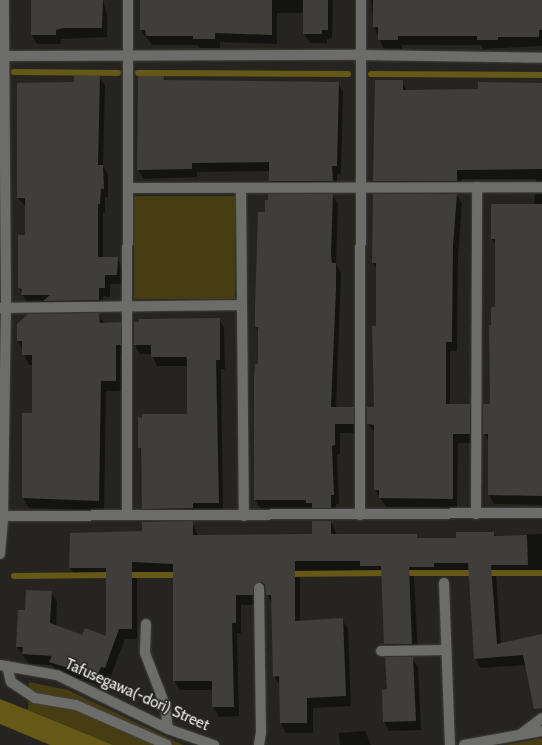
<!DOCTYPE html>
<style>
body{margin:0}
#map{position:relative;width:542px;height:745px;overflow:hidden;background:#252420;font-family:Cabin,sans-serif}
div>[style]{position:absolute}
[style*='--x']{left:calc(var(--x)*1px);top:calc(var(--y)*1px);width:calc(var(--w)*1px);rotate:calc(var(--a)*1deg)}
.green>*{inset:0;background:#463d12}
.water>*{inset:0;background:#665817}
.shadow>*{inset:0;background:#0007}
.stream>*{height:6px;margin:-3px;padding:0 3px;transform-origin:3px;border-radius:3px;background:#665817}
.building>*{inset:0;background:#3f3e3a}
.roads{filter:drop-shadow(0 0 1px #41403c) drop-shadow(0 0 1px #41403c)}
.pedestrian>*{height:10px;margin:-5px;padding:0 5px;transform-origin:5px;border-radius:5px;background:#6c6c6a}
.minor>*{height:10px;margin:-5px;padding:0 5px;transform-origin:5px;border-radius:5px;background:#6c6c6a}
.tertiary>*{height:10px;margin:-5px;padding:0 5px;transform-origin:5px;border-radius:5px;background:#6c6c6a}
span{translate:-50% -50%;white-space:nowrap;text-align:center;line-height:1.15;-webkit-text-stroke:3px #252420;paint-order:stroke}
.street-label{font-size:15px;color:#ecece9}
</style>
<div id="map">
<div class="green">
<div style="clip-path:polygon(134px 196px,236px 196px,235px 299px,134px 299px)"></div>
<div style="clip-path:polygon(29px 682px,68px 690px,183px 745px,113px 745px,28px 710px)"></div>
<div style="clip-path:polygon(542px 738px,542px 745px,505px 745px)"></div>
</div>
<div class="water">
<div style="clip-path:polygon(0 699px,28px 710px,113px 745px,50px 745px,0 724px)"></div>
</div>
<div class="shadow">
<div style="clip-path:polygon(32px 0,103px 0,107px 15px,107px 37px,61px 39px,60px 44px,37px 44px,32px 35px)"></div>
<div style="clip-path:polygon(141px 0,333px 0,332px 38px,327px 39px,327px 43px,310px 43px,304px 34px,304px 13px,277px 13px,277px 44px,220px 42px,220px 48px,200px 48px,198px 45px,152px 45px,141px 30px)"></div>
<div style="clip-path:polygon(371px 0,542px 0,542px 46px,483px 49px,481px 45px,402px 45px,402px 49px,384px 49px,374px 27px)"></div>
<div style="clip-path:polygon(99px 77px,105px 86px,103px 166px,108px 175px,108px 197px,105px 197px,105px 213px,103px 213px,103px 258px,117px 258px,122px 267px,122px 284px,110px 284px,110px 297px,103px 296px,104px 309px,28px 304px,19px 288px,26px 236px,26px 207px,18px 198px,18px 84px,75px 83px)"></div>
<div style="clip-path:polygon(163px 77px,166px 81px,338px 83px,343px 92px,341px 174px,337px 174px,337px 190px,275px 190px,270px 181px,270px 171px,197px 172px,197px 177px,144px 179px,138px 170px)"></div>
<div style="clip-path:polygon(402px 81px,407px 91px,479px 90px,542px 84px,542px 189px,535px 179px,462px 179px,462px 190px,380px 190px,374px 181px)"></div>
<div style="clip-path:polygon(535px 194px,542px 194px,542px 507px,540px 505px,494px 504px,489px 495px,489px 442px,484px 433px,491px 405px,492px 325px,496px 308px,496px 246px,492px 239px,492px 205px,534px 205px)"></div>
<div style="clip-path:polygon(332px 195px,338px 204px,336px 264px,341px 273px,336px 408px,353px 408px,358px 417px,358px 433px,340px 433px,340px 454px,337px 455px,339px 504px,336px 504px,336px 517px,311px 509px,261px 509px,255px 500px,255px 378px,259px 365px,259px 332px,256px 326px,266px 213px)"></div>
<div style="clip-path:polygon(457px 195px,462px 204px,458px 256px,457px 351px,450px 351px,450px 405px,469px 405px,475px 414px,474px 443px,458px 443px,457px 508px,386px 507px,375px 490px,375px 433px,368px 424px,368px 408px,375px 408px,377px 270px,373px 263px)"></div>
<div style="clip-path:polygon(99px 314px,104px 324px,120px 323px,126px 334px,126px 355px,121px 355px,122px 391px,106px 391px,104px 511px,29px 508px,23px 498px,33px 414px,33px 365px,29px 365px,18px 341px)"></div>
<div style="clip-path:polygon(219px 319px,224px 328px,225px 369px,221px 369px,223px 512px,148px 518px,143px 508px,139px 418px,188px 415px,188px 366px,157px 366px,152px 354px,140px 354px,135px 345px)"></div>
<div style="clip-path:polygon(192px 522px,198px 536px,313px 535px,331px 522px,337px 535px,416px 535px,419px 539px,457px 539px,493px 533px,496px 536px,542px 534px,542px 574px,496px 575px,501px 644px,542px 635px,542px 702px,526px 665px,481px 668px,475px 658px,469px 573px,440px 573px,440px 576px,414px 576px,418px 654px,391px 654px,385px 644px,382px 576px,367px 576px,364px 571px,300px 571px,300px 622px,342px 619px,348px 629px,351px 706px,313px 708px,313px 733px,286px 733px,281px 723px,280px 686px,274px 676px,272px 604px,266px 591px,258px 595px,258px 605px,241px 605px,241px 633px,237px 633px,239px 716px,219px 717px,213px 707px,213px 690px,180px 690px,174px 680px,174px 573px,137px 572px,137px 639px,125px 639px,110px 678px,107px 676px,103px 686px,56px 672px,52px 665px,29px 664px,17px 647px,26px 611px,51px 592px,57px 602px,56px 626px,83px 636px,107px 638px,107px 577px,76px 577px,70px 567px,143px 532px)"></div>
<div style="clip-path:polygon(412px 658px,418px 667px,421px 730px,389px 731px,384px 722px,388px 690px)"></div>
<div style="clip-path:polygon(365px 731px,371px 745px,340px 745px,339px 733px)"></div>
</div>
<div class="stream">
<div style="--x:14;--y:72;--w:104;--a:0.6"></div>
<div style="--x:138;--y:73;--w:210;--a:0.3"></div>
<div style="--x:371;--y:74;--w:171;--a:0.3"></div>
<div style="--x:401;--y:573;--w:141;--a:0"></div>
<div style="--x:287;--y:574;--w:101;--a:-0.6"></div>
<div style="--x:125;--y:575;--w:55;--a:0"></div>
<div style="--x:14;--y:576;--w:100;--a:-0.6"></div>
</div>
<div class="building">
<div style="clip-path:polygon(31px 0,103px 0,102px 28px,63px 28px,56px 30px,56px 35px,31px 35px)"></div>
<div style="clip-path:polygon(140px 0,272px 0,272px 35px,215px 33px,215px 39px,193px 39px,193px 36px,146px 36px,145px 30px,140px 30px)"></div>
<div style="clip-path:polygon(303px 0,328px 0,328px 30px,322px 30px,322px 34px,303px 34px)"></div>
<div style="clip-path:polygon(373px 0,542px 0,542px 30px,539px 30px,539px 37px,498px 37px,498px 40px,477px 40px,477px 36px,398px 36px,398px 40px,378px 40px,378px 27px,373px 27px)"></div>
<div style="clip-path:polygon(74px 76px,100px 76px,98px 165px,103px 165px,104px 189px,101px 189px,100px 204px,98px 204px,98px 257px,118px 257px,117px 275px,105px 275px,105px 288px,99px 288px,99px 300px,43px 301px,50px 295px,21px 295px,22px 289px,18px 288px,18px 235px,25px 235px,25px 198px,17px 198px,17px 83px,74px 82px)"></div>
<div style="clip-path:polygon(138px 76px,164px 76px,164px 80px,339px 82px,337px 166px,332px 166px,333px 181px,269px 181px,269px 162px,192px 163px,192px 169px,137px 170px)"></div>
<div style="clip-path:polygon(375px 80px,403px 80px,403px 90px,478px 89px,478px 82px,542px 83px,542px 169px,457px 170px,457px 181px,373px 181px)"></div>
<div style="clip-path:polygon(268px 194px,333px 194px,331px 254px,332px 263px,336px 263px,336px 289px,331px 407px,354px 407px,354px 424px,335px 424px,335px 445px,332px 446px,334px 495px,331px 495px,331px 508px,312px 508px,312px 503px,306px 503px,306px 500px,254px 500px,254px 378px,255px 364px,258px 364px,258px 327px,255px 327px,255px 308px,258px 212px,265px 212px,265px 200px,268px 200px)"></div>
<div style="clip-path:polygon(373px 194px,457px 194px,453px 246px,452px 342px,446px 342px,446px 404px,470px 404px,470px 434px,453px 434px,453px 499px,379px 498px,379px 490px,374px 490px,374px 425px,367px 424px,367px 407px,374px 407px,372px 326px,376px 326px,376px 263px,372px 263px)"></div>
<div style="clip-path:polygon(491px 204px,542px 204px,542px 496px,488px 495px,488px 434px,483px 434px,483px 404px,490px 404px,489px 325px,491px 325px,491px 307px,495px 307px,495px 239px,491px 239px)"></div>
<div style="clip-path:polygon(99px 313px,100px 323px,121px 322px,121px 345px,116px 345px,116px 381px,101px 381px,99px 501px,22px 498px,22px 413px,32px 413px,32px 355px,22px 355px,22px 341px,17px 341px,17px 324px,28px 314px)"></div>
<div style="clip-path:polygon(220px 318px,220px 360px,216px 360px,219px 503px,193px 503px,193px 508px,142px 509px,141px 448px,138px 448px,138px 417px,142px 418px,142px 414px,187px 414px,187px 360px,186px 357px,151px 357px,151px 345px,134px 345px,134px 322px,139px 322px,139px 319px)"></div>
<div style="clip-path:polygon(193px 521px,193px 535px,312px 534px,312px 521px,331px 521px,331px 534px,417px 534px,417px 538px,456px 538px,456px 532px,494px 532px,494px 536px,527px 535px,528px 565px,491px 565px,497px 644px,542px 634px,542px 708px,534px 709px,523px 655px,474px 659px,468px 563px,434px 563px,434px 567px,409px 567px,412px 644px,384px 644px,381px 566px,360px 566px,360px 561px,295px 561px,295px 621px,343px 618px,346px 696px,307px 698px,307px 723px,280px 723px,279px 676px,273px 677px,271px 595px,266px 595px,265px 585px,262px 582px,254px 585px,253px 595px,236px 595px,236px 623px,232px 623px,234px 707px,212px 707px,212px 681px,173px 681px,173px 564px,132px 562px,132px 629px,119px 629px,105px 668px,101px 667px,97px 677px,49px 662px,52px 656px,22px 654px,23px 647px,16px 647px,18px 610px,25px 610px,26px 590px,52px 591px,50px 623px,82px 635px,85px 628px,106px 636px,106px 568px,69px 568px,70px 533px,142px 531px,142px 522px)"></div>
<div style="clip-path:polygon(385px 657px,413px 657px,416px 721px,383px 722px,382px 690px,387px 689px)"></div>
</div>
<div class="roads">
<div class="pedestrian">
<div style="--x:7;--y:666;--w:16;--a:76"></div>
<div style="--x:11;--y:682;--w:29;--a:34"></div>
<div style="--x:35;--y:698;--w:42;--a:9.7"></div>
<div style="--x:76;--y:705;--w:99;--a:23.7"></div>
</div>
<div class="minor">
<div style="--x:5;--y:56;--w:356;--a:-0.2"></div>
<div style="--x:361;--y:55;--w:181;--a:0.9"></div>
<div style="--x:129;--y:188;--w:413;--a:-0.1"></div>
<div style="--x:241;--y:188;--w:328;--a:89.5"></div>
<div style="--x:0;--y:308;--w:241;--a:-0.7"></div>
<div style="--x:476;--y:514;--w:327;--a:-89.8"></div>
<div style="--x:127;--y:515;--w:515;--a:-89.89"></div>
<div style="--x:360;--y:515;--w:515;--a:-89.89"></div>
<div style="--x:3;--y:516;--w:539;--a:-0.32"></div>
<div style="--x:444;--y:583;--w:162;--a:87.9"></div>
<div style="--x:146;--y:624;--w:29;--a:92"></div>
<div style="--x:145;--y:653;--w:56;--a:69"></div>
<div style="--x:165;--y:705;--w:24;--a:83"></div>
<div style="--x:381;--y:651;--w:65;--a:-0.9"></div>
<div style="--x:0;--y:665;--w:58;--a:10"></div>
<div style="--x:57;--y:675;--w:123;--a:25.9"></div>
<div style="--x:168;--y:729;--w:49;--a:19.2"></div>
<div style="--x:521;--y:734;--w:26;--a:-37"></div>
<div style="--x:259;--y:745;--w:12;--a:-81"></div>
<div style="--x:261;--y:733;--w:145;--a:-90.8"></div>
<div style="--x:464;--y:745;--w:79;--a:-10.2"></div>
</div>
<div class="tertiary">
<div style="--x:0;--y:554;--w:38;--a:-85"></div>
<div style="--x:3;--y:516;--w:208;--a:-89.2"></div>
<div style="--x:6;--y:308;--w:308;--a:-90.4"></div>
</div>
</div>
<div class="street-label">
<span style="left:137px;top:695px;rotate:24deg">Tafusegawa(-dori) Street</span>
</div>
</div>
